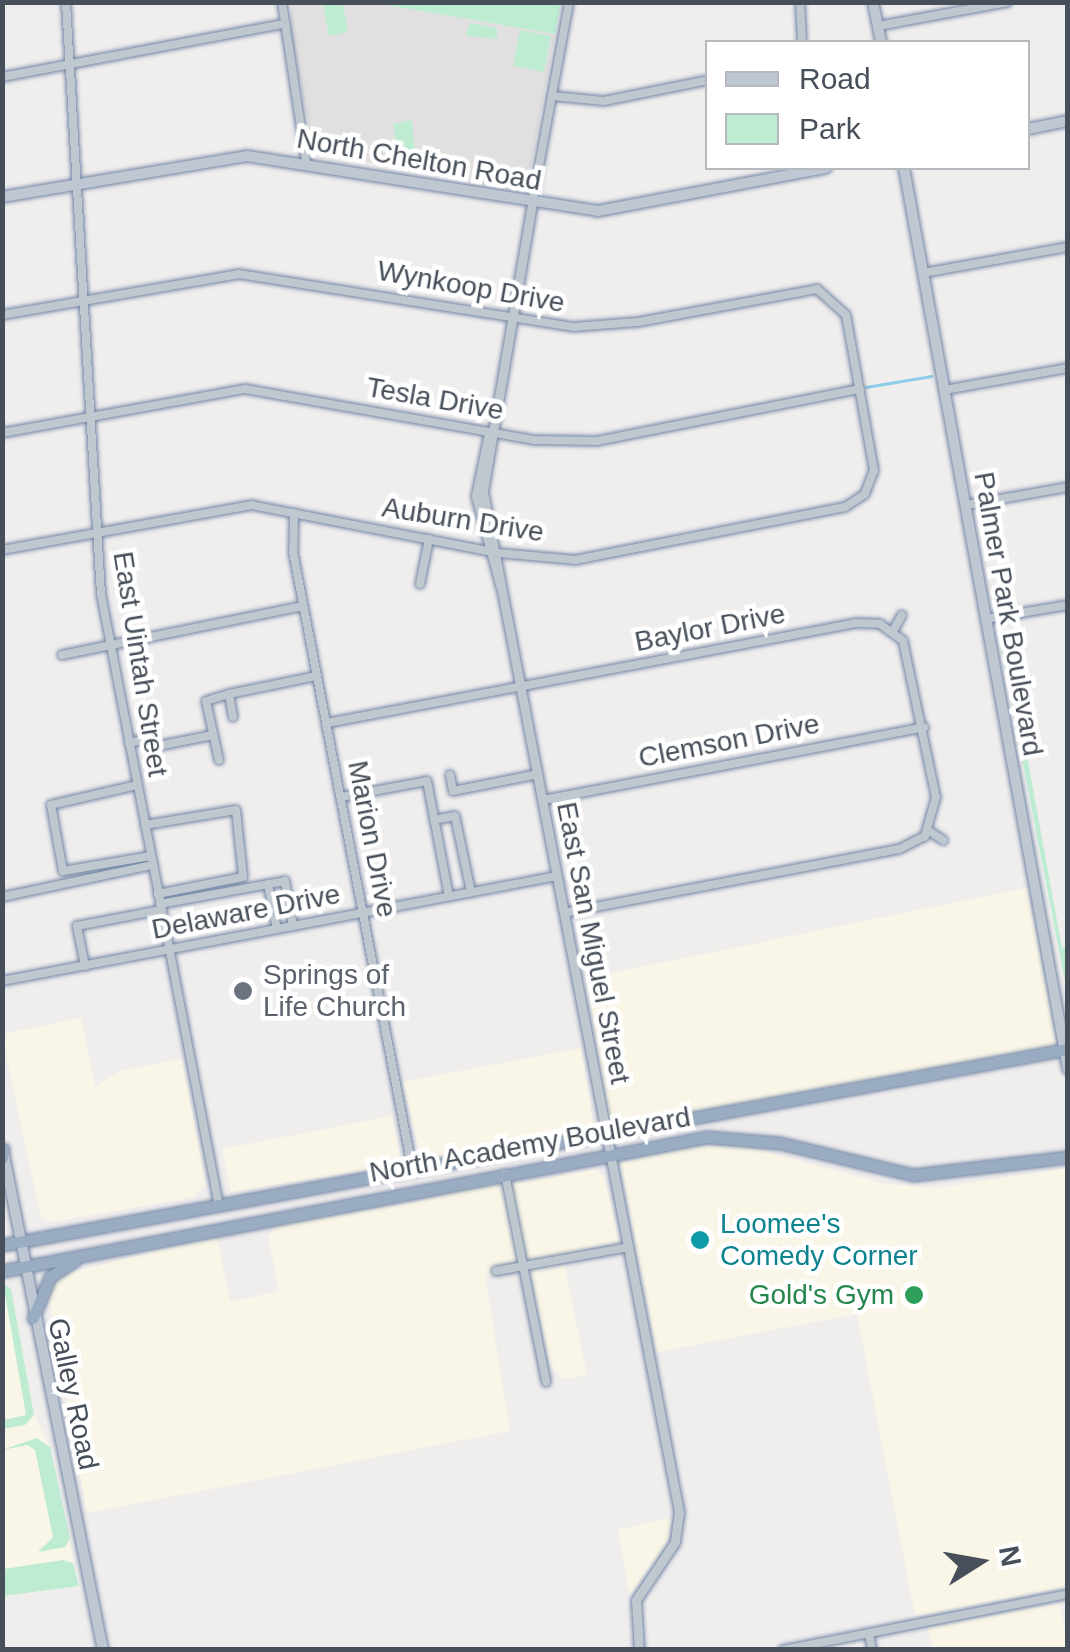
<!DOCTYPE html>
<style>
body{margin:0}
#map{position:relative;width:1070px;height:1652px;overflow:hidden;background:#f0eded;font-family:Arial,sans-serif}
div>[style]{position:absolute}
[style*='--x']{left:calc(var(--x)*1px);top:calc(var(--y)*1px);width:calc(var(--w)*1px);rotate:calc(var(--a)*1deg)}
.commercial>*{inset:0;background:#faf6e7}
.education>*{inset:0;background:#e1dfdf}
.green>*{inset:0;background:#bdecd3}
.stream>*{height:2.5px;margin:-1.25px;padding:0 1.25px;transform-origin:1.25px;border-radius:1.25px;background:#8ccde7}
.roads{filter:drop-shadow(0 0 2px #7387a6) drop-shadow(0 0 2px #7387a6)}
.minor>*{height:8px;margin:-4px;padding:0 4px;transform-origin:4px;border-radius:4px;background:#bfc7cf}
.tertiary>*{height:9px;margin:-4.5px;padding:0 4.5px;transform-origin:4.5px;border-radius:4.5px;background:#bfc7cf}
.secondary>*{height:10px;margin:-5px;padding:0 5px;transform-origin:5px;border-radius:5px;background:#bfc7d3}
.trunk>*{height:11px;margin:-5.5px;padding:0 5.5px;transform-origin:5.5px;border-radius:5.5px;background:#9aacc2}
.dots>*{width:28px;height:28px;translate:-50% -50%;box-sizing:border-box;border:5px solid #fff;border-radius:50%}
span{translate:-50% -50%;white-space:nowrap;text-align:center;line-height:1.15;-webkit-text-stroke:9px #fff;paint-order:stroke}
.street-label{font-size:28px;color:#474f5a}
.worship-label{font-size:28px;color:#5b616d}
.left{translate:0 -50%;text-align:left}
.culture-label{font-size:28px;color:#0d838f}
.leisure-label{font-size:28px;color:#27864d}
.right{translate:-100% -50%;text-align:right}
.frame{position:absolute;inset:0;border:5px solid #474f5a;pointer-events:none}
.legend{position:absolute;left:705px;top:40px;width:325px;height:130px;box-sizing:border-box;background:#fff;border:2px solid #b5b9bd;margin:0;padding:12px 18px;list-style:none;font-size:30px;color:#474f5a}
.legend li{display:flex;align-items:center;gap:20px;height:50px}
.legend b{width:50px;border:2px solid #b5b9bd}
.north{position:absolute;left:930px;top:1512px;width:100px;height:100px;-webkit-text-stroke:8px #fff;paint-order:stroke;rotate:79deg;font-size:28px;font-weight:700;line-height:40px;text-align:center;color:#474f5a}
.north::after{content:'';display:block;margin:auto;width:35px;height:45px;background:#474f5a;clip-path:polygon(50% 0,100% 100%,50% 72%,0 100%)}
</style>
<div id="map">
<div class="commercial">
<div style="clip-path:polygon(1027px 888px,1057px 1046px,611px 1129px,586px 978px)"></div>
<div style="clip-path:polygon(81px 1018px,95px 1087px,120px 1071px,182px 1059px,206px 1185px,194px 1197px,51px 1222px,41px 1217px,3px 1041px,4px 1034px)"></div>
<div style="clip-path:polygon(581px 1048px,593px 1124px,421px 1159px,403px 1082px)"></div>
<div style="clip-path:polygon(392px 1116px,401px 1164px,231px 1192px,222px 1149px)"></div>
<div style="clip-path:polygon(689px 1146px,743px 1146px,885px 1184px,938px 1188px,1067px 1168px,1067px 1587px,915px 1616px,857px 1314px,657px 1352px,620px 1163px)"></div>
<div style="clip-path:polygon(595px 1169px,604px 1177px,620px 1241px,562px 1254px,587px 1375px,564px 1379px,550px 1366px,529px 1268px,485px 1276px,510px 1431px,87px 1513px,49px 1297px,56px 1276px,217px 1236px,230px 1302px,279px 1291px,268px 1235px,280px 1224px,412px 1203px,498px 1180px,522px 1183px)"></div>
<div style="clip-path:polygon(3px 1283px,11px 1289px,34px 1415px,50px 1447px,79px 1586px,3px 1596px)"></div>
<div style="clip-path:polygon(673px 1517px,667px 1542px,630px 1595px,618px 1530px)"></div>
<div style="clip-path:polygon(1060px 1603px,1067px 1649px,933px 1649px,928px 1628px)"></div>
</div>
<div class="education">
<div style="clip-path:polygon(292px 3px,374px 3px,555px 34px,526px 193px,314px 152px,290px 30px)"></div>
</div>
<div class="green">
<div style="clip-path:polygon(323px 3px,343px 4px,348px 32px,329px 36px)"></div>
<div style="clip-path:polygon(374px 3px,561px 3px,555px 34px)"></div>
<div style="clip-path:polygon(470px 23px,497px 28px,497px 39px,466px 36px)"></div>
<div style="clip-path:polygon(520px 30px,551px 36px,544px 72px,513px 66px)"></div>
<div style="clip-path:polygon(412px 120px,415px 153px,435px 159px,433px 171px,400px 164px,393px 124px)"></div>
<div style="clip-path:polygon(1003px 624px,1062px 948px,1067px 946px,1067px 992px,997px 628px)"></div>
<div style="clip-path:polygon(3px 1283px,11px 1289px,34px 1415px,25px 1425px,3px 1429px,3px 1420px,26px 1415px)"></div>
<div style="clip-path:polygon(37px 1438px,50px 1447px,70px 1538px,65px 1547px,38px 1552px,53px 1537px,35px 1450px,27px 1445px,2px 1450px)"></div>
<div style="clip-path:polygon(63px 1560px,73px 1563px,79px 1586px,3px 1596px,3px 1569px)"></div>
</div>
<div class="stream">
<div style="--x:866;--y:387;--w:66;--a:-9.6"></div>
</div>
<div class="roads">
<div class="minor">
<div style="--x:66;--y:2;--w:593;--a:86.62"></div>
<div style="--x:101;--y:594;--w:623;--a:79.09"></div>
<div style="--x:282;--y:2;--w:161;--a:81.4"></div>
<div style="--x:800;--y:2;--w:40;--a:87.1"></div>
<div style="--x:878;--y:26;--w:132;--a:-10.5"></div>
<div style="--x:2;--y:77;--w:285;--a:-10.7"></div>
<div style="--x:552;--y:96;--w:52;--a:5.5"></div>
<div style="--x:604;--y:101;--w:106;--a:-11.4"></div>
<div style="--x:532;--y:204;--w:205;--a:-79.6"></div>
<div style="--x:923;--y:273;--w:147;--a:-10.2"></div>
<div style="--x:2;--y:315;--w:241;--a:-9.8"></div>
<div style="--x:239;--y:274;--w:338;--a:9"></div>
<div style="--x:573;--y:327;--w:65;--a:-4.4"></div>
<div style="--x:638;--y:322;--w:182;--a:-10.4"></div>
<div style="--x:817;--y:289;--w:39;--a:42"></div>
<div style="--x:846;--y:315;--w:158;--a:79.8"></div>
<div style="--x:874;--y:470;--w:26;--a:111"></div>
<div style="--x:865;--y:494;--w:24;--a:147"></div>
<div style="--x:845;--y:507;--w:274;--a:168.9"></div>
<div style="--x:576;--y:560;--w:78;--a:-174.9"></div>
<div style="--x:498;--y:553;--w:251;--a:-169"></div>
<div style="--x:252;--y:505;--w:254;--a:169.8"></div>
<div style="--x:944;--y:390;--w:126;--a:-10.1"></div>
<div style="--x:2;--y:433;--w:247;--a:-10.3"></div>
<div style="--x:245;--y:389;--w:293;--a:10"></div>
<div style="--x:534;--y:440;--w:63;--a:0.9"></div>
<div style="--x:597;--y:441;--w:268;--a:-11.2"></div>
<div style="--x:966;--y:505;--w:104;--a:-10"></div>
<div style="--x:294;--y:513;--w:39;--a:91"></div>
<div style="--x:293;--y:552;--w:632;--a:79.05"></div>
<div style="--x:420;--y:584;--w:46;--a:-78.7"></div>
<div style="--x:985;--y:619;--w:84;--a:-9.6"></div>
<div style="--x:893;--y:631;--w:18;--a:-61"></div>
<div style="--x:62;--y:655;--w:246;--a:-11.5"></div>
<div style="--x:233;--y:717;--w:23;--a:-100"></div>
<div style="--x:229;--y:694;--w:90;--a:-11.6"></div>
<div style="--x:327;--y:723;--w:538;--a:-10.7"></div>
<div style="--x:856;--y:623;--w:24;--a:2"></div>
<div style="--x:880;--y:624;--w:29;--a:36"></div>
<div style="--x:903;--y:641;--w:159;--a:78.1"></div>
<div style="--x:936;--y:797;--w:41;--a:105.8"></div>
<div style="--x:925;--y:836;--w:29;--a:153"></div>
<div style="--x:899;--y:849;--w:340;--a:169.2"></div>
<div style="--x:129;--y:743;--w:26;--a:-13"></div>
<div style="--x:154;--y:737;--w:10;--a:66"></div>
<div style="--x:158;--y:746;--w:56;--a:-11.3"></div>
<div style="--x:219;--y:760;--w:60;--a:-102.4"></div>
<div style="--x:206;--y:701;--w:24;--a:-17"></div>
<div style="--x:450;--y:775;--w:16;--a:79"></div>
<div style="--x:453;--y:791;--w:87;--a:-11.3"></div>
<div style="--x:137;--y:785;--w:88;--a:166.9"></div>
<div style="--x:51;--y:805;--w:67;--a:79.7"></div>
<div style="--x:63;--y:871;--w:89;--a:-9.7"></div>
<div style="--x:341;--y:797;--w:87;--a:-10.5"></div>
<div style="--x:427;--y:781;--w:117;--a:79.2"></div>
<div style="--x:543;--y:800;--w:388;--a:-10.8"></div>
<div style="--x:434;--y:820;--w:21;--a:-11"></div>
<div style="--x:455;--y:816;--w:78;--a:78.1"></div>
<div style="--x:145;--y:825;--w:92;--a:-9.4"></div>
<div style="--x:236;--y:810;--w:67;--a:84"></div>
<div style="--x:243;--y:877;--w:87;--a:168.7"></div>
<div style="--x:929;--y:831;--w:17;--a:33"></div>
<div style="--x:268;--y:884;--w:46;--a:78.7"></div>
<div style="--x:2;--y:897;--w:153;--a:-12"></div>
<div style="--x:160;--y:904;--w:127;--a:-10.4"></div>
<div style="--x:285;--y:881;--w:46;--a:79.9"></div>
<div style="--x:85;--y:966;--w:41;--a:-101.3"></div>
<div style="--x:77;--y:926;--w:86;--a:-10.8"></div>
<div style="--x:2;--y:981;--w:565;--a:-10.71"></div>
<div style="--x:505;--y:1174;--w:212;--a:78.8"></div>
<div style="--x:496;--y:1271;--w:135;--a:-10.2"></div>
<div style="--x:869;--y:1633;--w:17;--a:80"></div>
<div style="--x:783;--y:1650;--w:290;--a:-11.1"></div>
</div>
<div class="tertiary">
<div style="--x:532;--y:204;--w:292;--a:99.7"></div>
<div style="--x:483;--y:492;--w:1039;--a:79.12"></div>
<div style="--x:679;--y:1512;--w:30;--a:98"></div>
<div style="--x:675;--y:1542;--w:70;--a:123.9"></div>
<div style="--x:636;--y:1600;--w:50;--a:86.6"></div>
<div style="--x:489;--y:433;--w:64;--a:101.7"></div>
<div style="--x:476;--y:496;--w:95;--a:74.8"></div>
</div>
<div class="secondary">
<div style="--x:873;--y:2;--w:41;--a:78.7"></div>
<div style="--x:1028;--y:129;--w:41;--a:-11.3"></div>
<div style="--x:904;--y:168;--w:916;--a:79.68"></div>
<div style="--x:2;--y:197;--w:248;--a:-9.5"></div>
<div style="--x:247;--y:156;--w:355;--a:8.9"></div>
<div style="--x:598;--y:211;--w:232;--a:-10.7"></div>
<div style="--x:3;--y:1151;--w:509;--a:78.67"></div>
</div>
<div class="trunk">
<div style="--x:2;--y:1158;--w:9;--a:-84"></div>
<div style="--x:2;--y:1245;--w:1084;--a:-10.42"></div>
<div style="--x:2;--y:1271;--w:718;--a:-10.76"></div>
<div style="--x:707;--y:1137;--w:73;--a:4.7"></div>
<div style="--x:780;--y:1143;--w:137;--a:13.5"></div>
<div style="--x:913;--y:1175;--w:156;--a:-6.6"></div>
<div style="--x:33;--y:1318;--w:44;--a:-67.5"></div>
<div style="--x:50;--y:1277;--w:30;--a:-34"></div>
</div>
</div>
<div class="dots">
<div style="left:243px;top:991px;background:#6b7280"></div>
<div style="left:700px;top:1240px;background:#0f9aa8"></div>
<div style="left:914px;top:1295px;background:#2e9e5b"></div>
</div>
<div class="street-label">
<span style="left:419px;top:160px;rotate:10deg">North Chelton Road</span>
<span style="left:471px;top:287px;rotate:10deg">Wynkoop Drive</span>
<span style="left:435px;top:399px;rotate:10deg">Tesla Drive</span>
<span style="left:463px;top:520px;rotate:9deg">Auburn Drive</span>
<span style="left:1008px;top:614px;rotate:80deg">Palmer Park Boulevard</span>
<span style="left:710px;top:628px;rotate:-11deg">Baylor Drive</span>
<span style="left:140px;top:664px;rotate:81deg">East Uintah Street</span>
<span style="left:729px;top:741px;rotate:-11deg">Clemson Drive</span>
<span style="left:372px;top:839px;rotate:79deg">Marion Drive</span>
<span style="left:246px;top:912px;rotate:-11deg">Delaware Drive</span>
<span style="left:593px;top:943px;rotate:79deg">East San Miguel Street</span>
<span style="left:530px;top:1145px;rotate:-10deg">North Academy Boulevard</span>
<span style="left:73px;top:1394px;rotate:78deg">Galley Road</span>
</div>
<div class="worship-label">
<span class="left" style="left:263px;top:991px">Springs of<br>Life Church</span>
</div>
<div class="culture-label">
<span class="left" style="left:720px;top:1240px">Loomee's<br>Comedy Corner</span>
</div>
<div class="leisure-label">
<span class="right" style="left:894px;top:1295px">Gold's Gym</span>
</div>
<div class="frame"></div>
<ul class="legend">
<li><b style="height:12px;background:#bfc7d3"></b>Road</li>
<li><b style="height:28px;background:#bdecd3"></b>Park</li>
</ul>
<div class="north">N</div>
</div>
